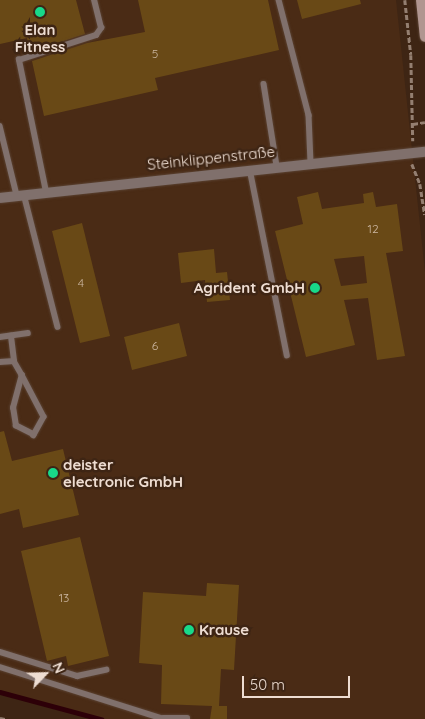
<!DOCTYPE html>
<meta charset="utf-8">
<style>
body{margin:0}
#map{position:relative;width:425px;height:719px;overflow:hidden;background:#3e2514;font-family:Quicksand,sans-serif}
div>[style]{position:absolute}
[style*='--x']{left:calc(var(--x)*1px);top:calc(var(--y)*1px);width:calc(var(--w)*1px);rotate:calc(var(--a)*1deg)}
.built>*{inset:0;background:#4a2b15}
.stream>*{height:4.5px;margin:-2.25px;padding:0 2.25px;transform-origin:2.25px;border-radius:2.25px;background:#2d0008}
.building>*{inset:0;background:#694916}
.path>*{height:2.5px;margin-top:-1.25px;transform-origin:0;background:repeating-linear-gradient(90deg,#947f71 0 5px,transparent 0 7.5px)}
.roads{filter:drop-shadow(0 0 1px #5a4232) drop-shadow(0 0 1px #5a4232)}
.lane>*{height:5.5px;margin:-2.75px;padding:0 2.75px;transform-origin:2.75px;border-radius:2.75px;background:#80706c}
.street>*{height:10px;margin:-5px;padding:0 5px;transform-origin:5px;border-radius:5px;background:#80706c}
.secondary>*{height:10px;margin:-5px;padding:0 5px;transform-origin:5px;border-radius:5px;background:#b09690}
.dots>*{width:14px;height:14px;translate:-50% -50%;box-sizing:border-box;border:2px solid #3e2514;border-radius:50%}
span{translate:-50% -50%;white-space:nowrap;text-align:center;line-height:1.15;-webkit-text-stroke:5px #3e2514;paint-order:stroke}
.number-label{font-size:12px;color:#cdb8a3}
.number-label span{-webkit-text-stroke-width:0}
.poi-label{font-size:15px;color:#eeddd2;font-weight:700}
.right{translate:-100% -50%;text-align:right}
.left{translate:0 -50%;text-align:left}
.street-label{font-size:15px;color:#eeddd2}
.north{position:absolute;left:20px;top:649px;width:50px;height:50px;-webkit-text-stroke:4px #3e2514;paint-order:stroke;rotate:66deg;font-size:14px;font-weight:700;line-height:20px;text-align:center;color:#eeddd2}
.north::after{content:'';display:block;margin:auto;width:18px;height:22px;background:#eeddd2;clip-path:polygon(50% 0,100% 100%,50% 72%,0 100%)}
.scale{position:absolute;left:242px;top:676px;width:108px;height:22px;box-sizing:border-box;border:2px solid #eeddd2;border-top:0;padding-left:6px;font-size:15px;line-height:18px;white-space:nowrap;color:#eeddd2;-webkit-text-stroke:4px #3e2514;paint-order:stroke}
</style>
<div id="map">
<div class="built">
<div style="clip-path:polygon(0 0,396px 0,425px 272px,425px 719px,92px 719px,0 690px)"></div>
</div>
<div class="stream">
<div style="--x:0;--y:692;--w:105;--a:15"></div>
</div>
<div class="building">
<div style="clip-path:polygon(0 0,76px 0,85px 34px,30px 52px,27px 38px,0 44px)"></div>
<div style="clip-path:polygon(138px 0,268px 0,279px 50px,155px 78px,158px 90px,44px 116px,32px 61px,87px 43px,145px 32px)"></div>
<div style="clip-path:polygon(297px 0,360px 0,361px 4px,302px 19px)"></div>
<div style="clip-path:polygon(evenodd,318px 192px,322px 209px,364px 203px,363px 194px,373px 192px,376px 207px,397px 204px,403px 251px,386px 253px,405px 356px,377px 360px,368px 298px,344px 300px,355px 345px,306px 357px,275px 231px,303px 224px,297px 197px,318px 192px,364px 256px,367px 283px,341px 286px,334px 259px,364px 256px)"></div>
<div style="clip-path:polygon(82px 223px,110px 336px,80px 343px,52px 231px)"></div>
<div style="clip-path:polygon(214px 249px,216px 273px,227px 272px,230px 300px,207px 302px,205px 280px,181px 283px,178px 253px)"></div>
<div style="clip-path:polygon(179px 323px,187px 356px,132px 370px,124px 337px)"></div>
<div style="clip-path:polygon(4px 431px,12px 461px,63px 449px,79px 515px,23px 528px,19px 509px,0 514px,0 432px)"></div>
<div style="clip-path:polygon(80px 537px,109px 656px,68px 666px,66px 656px,47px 661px,21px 551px)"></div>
<div style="clip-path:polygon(207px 583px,239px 585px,234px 670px,221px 669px,219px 706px,227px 706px,227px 719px,210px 719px,212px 706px,161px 704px,162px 665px,139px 663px,143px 592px,206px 596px)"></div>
</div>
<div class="path">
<div style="--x:405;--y:0;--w:55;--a:83.8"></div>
<div style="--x:411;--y:55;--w:86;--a:88.7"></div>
<div style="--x:413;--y:124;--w:12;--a:-9"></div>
<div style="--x:412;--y:164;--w:22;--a:68"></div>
<div style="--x:420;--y:184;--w:31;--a:81"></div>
<div style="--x:0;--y:718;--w:5;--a:11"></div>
</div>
<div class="roads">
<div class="lane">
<div style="--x:279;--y:0;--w:119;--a:75.4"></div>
<div style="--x:309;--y:115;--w:47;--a:87.6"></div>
<div style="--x:264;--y:84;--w:83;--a:81"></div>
<div style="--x:0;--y:126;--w:71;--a:76.2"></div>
<div style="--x:250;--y:169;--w:190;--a:78.7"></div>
<div style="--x:46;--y:192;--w:135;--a:-101.6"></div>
<div style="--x:19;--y:60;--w:81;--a:-18"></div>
<div style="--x:96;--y:35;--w:9;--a:-54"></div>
<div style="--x:101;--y:28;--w:29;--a:-104"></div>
<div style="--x:24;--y:194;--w:137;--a:75.7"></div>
<div style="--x:0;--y:337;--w:28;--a:-8"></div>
<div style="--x:14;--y:361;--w:16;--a:60"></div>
<div style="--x:22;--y:375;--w:47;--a:62.4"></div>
<div style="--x:44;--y:417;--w:21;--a:119"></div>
<div style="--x:34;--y:435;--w:20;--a:-153"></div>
<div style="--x:16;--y:426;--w:18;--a:-99"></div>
<div style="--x:13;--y:408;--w:34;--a:-75"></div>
<div style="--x:0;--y:362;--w:14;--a:-4"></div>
<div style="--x:14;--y:361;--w:25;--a:-97"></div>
<div style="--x:0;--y:652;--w:81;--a:17.3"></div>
<div style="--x:77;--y:676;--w:30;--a:-12"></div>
<div style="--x:0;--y:667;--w:172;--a:17.6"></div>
<div style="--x:163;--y:718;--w:24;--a:0"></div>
</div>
<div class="street">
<div style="--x:0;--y:198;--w:427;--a:-6.2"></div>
</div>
<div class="secondary">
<div style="--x:421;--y:0;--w:37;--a:84"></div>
</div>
</div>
<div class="dots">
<div style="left:40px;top:12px;background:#18d989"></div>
<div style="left:315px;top:288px;background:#18d989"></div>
<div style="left:53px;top:473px;background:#18d989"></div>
<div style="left:189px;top:630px;background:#18d989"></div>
</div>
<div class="number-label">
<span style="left:155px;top:54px">5</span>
<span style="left:373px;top:229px">12</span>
<span style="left:81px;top:283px">4</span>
<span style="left:155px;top:346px">6</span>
<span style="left:64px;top:598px">13</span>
</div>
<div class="poi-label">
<span style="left:40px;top:38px">Elan<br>Fitness</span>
<span class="right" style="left:305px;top:288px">Agrident GmbH</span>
<span class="left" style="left:63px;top:473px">deister<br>electronic GmbH</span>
<span class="left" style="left:199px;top:630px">Krause</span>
</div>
<div class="street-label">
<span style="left:211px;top:158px;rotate:-6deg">Steinklippenstraße</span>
</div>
<div class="north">N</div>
<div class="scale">50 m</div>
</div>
